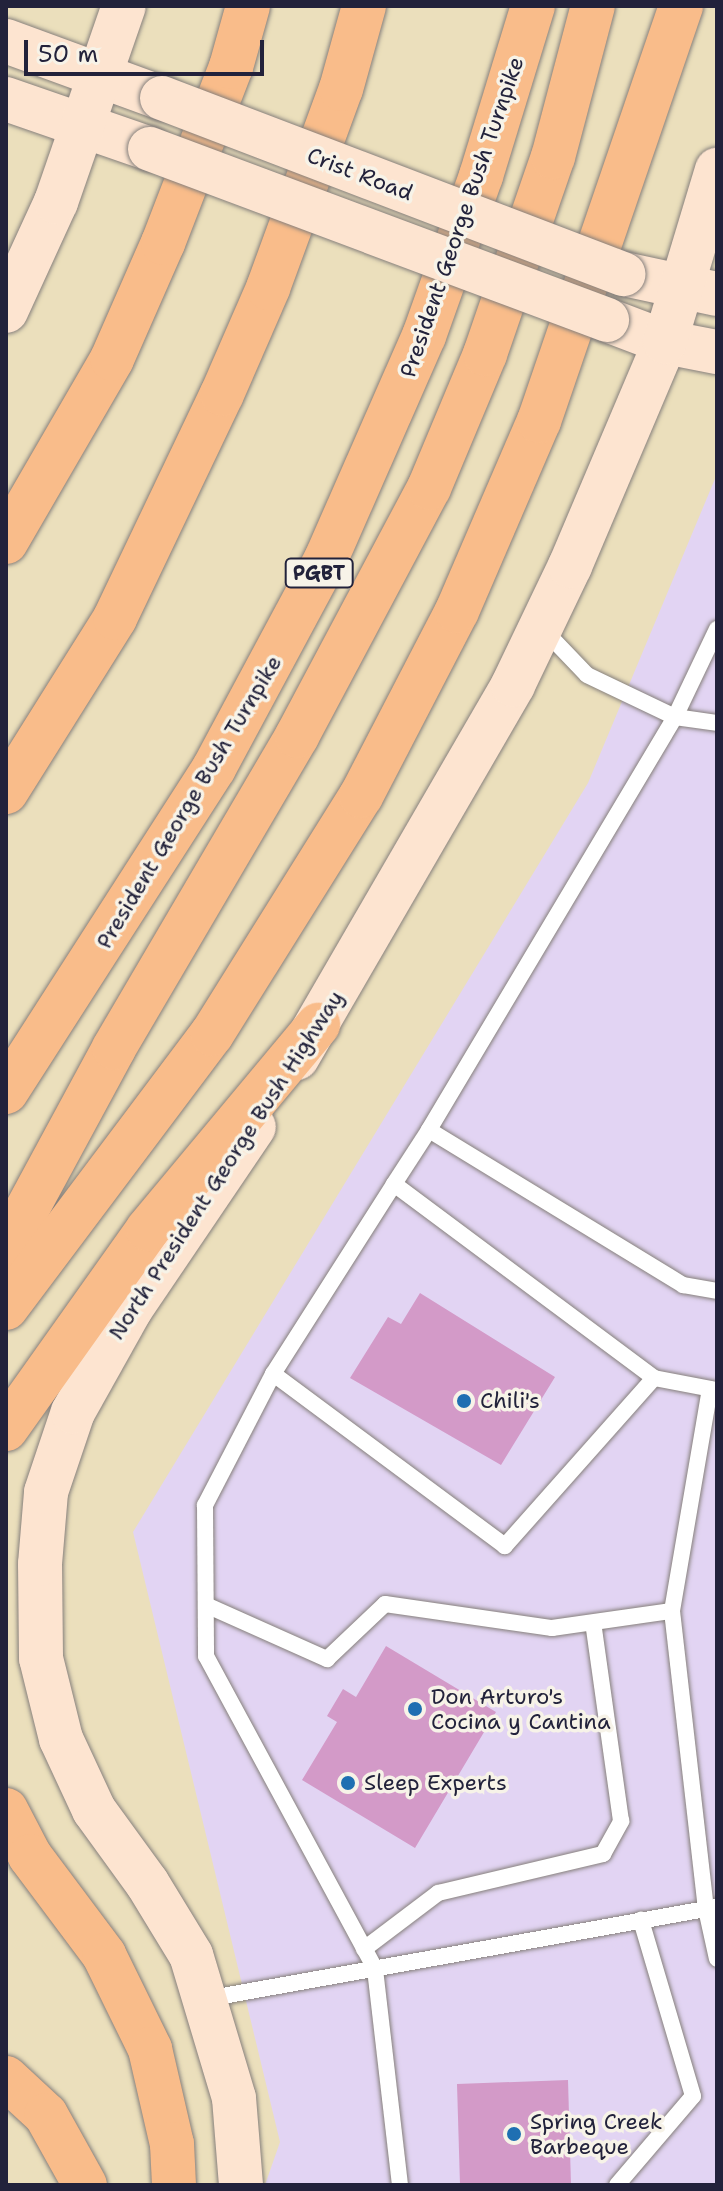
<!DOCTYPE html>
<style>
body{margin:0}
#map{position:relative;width:723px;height:2191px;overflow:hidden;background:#ebdfbc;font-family:"Shantell Sans",sans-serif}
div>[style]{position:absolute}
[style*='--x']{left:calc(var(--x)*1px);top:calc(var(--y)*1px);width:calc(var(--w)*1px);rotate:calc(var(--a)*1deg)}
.built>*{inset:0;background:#e2d4f3}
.building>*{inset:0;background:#d39ac8}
.roads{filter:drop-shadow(0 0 2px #86807c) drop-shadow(0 0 2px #86807c)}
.lane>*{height:16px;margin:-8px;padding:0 8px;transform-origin:8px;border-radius:8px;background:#fff}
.secondary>*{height:44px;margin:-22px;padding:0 22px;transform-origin:22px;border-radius:22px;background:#fde4d0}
.highway>*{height:44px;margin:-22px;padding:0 22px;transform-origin:22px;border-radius:22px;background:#f9bc8a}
.bridges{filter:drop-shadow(0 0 2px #86807c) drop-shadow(0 0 2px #86807c)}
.secondary-bridge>*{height:44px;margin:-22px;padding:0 22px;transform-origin:22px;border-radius:22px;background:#fde4d0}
.dots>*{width:22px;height:22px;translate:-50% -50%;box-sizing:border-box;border:4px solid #f7f3e8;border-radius:50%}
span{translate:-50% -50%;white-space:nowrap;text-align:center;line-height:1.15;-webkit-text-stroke:7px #f7f3e8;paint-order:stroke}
.shield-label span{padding:2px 6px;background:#f7f3e8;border:2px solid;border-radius:6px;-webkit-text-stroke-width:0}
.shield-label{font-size:20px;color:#22223b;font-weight:700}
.street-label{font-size:22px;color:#22223b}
.poi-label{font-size:22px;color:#22223b}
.left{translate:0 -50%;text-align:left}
.frame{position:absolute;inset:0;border:8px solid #22223b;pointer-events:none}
.scale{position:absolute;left:24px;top:40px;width:240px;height:36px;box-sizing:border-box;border:4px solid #22223b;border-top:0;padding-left:10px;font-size:24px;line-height:28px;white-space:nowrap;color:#22223b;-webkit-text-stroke:6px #f7f3e8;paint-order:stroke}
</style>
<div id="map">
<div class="built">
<div style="clip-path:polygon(717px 474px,717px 2185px,265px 2185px,280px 2142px,133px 1532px,588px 783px)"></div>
</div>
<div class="building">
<div style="clip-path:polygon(420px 1293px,555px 1377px,501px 1465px,350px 1378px,388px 1317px,401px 1324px)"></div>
<div style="clip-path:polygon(386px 1646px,496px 1712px,415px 1848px,302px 1780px,337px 1722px,327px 1716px,343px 1689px,356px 1697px)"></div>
<div style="clip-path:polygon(568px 2080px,571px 2185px,460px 2185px,457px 2084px)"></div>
</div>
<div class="roads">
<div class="lane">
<div style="--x:717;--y:629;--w:98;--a:115.5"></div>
<div style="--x:675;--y:717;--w:481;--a:120.8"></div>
<div style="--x:429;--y:1130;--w:298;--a:31.4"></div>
<div style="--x:683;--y:1285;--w:35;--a:10"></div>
<div style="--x:544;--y:630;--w:62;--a:46.3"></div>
<div style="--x:587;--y:675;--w:98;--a:25.5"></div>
<div style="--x:675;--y:717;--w:42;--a:8.1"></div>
<div style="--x:394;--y:1184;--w:64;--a:-57.1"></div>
<div style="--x:273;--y:1374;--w:148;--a:117.4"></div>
<div style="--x:205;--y:1505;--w:151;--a:89.6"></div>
<div style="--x:206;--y:1656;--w:356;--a:61.6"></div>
<div style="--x:375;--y:1969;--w:217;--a:83.4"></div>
<div style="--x:654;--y:1378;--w:225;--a:131.6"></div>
<div style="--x:505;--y:1546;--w:289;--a:-143.4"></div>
<div style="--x:273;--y:1374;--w:225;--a:-57.5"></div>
<div style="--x:394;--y:1184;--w:324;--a:36.7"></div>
<div style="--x:654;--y:1378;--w:64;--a:10.8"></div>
<div style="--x:206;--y:1605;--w:133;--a:24.1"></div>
<div style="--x:327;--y:1659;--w:80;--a:-43.5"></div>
<div style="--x:385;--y:1604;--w:169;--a:8.2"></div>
<div style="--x:552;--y:1628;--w:121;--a:-8.1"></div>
<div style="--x:672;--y:1611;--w:225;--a:-80.3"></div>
<div style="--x:672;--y:1611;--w:300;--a:83.5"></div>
<div style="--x:706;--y:1909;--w:51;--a:77.6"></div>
<div style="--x:364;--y:1949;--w:93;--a:-37.1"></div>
<div style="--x:438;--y:1893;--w:170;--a:-13.3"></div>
<div style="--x:603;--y:1854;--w:38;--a:-61"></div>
<div style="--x:621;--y:1821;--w:200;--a:-98"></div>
<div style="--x:206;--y:1999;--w:519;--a:-10.21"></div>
<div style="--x:617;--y:2185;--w:117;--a:-49.5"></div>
<div style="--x:693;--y:2096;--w:184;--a:-106.5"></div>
</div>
<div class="secondary">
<div style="--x:6;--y:41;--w:166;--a:20.1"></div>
<div style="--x:6;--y:99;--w:152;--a:19.1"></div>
<div style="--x:624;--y:274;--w:95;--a:12.1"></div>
<div style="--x:6;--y:311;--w:120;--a:-65.4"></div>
<div style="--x:56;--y:202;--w:207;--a:-70.9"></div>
<div style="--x:607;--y:320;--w:62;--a:20.8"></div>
<div style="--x:665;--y:342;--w:53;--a:10.9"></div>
<div style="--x:297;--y:1058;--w:431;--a:-59.9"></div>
<div style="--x:513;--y:685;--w:132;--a:-64.4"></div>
<div style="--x:570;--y:566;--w:243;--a:-67"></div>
<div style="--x:665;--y:342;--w:180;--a:-73.2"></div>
<div style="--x:241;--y:2185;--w:87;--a:-94.6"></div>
<div style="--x:234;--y:2098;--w:149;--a:-106.7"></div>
<div style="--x:191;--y:1955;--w:84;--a:-121.4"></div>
<div style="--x:147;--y:1883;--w:90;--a:-126"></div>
<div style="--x:94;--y:1810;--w:78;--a:-114.9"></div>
<div style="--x:61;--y:1739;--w:83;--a:-103.9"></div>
<div style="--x:41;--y:1658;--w:94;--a:-90.6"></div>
<div style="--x:40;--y:1564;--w:72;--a:-85.2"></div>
<div style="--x:46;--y:1492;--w:84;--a:-71.4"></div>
<div style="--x:73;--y:1412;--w:117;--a:-60.8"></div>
<div style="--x:130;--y:1310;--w:221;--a:-55.9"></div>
</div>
<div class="highway">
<div style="--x:6;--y:542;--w:211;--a:-59.9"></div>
<div style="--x:112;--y:359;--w:127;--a:-66.3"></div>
<div style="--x:163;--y:243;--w:189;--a:-68.9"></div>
<div style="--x:231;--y:67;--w:63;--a:-74.4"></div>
<div style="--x:6;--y:792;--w:205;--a:-57.9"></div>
<div style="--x:115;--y:618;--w:248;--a:-64.5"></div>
<div style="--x:222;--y:394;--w:116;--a:-66.5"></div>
<div style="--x:268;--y:288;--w:212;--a:-69.9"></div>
<div style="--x:341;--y:89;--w:86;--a:-74.5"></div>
<div style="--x:6;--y:1092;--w:385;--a:-57.3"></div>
<div style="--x:214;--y:768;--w:237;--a:-61.8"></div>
<div style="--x:326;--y:559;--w:244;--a:-66.3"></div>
<div style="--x:424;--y:336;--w:170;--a:-70.4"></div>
<div style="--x:481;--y:176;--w:178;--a:-73"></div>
<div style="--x:6;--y:1248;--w:227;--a:-61.6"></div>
<div style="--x:114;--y:1048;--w:362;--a:-59.6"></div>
<div style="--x:297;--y:736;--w:281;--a:-62"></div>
<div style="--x:429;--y:488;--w:145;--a:-67.3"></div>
<div style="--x:485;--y:354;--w:208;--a:-71"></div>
<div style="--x:553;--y:157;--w:156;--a:-75.2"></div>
<div style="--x:6;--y:1308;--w:343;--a:-53.1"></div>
<div style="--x:212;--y:1034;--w:281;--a:-58"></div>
<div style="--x:361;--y:796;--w:208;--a:-62.6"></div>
<div style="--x:457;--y:611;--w:207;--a:-66.7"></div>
<div style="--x:539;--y:421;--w:439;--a:-71.1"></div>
<div style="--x:6;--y:1429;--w:245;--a:-54.6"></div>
<div style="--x:148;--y:1229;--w:266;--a:-50.2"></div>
<div style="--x:6;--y:1810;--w:52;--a:62.4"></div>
<div style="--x:30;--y:1856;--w:124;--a:53.2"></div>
<div style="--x:104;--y:1955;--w:105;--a:63.9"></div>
<div style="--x:150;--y:2049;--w:98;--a:77"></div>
<div style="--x:172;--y:2144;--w:41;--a:87.2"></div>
<div style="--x:6;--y:2078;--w:54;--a:42.8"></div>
<div style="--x:46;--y:2115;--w:80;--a:60.9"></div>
</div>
</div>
<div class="bridges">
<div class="secondary-bridge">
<div style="--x:162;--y:98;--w:494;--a:20.9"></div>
<div style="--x:150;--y:149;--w:488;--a:20.5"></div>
</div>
</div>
<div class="dots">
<div style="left:464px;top:1401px;background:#1f6fb2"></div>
<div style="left:415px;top:1709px;background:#1f6fb2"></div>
<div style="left:348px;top:1783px;background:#1f6fb2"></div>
<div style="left:514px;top:2134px;background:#1f6fb2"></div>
</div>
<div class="shield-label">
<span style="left:319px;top:573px">PGBT</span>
</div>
<div class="street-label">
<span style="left:360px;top:174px;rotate:21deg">Crist Road</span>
<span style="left:462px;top:217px;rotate:-71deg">President George Bush Turnpike</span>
<span style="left:189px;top:802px;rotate:-59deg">President George Bush Turnpike</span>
<span style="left:226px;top:1165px;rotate:-57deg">North President George Bush Highway</span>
</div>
<div class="poi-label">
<span class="left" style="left:480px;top:1401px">Chili's</span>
<span class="left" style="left:431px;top:1709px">Don Arturo's<br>Cocina y Cantina</span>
<span class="left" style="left:364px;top:1783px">Sleep Experts</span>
<span class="left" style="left:530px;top:2134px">Spring Creek<br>Barbeque</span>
</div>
<div class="frame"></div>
<div class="scale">50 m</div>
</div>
